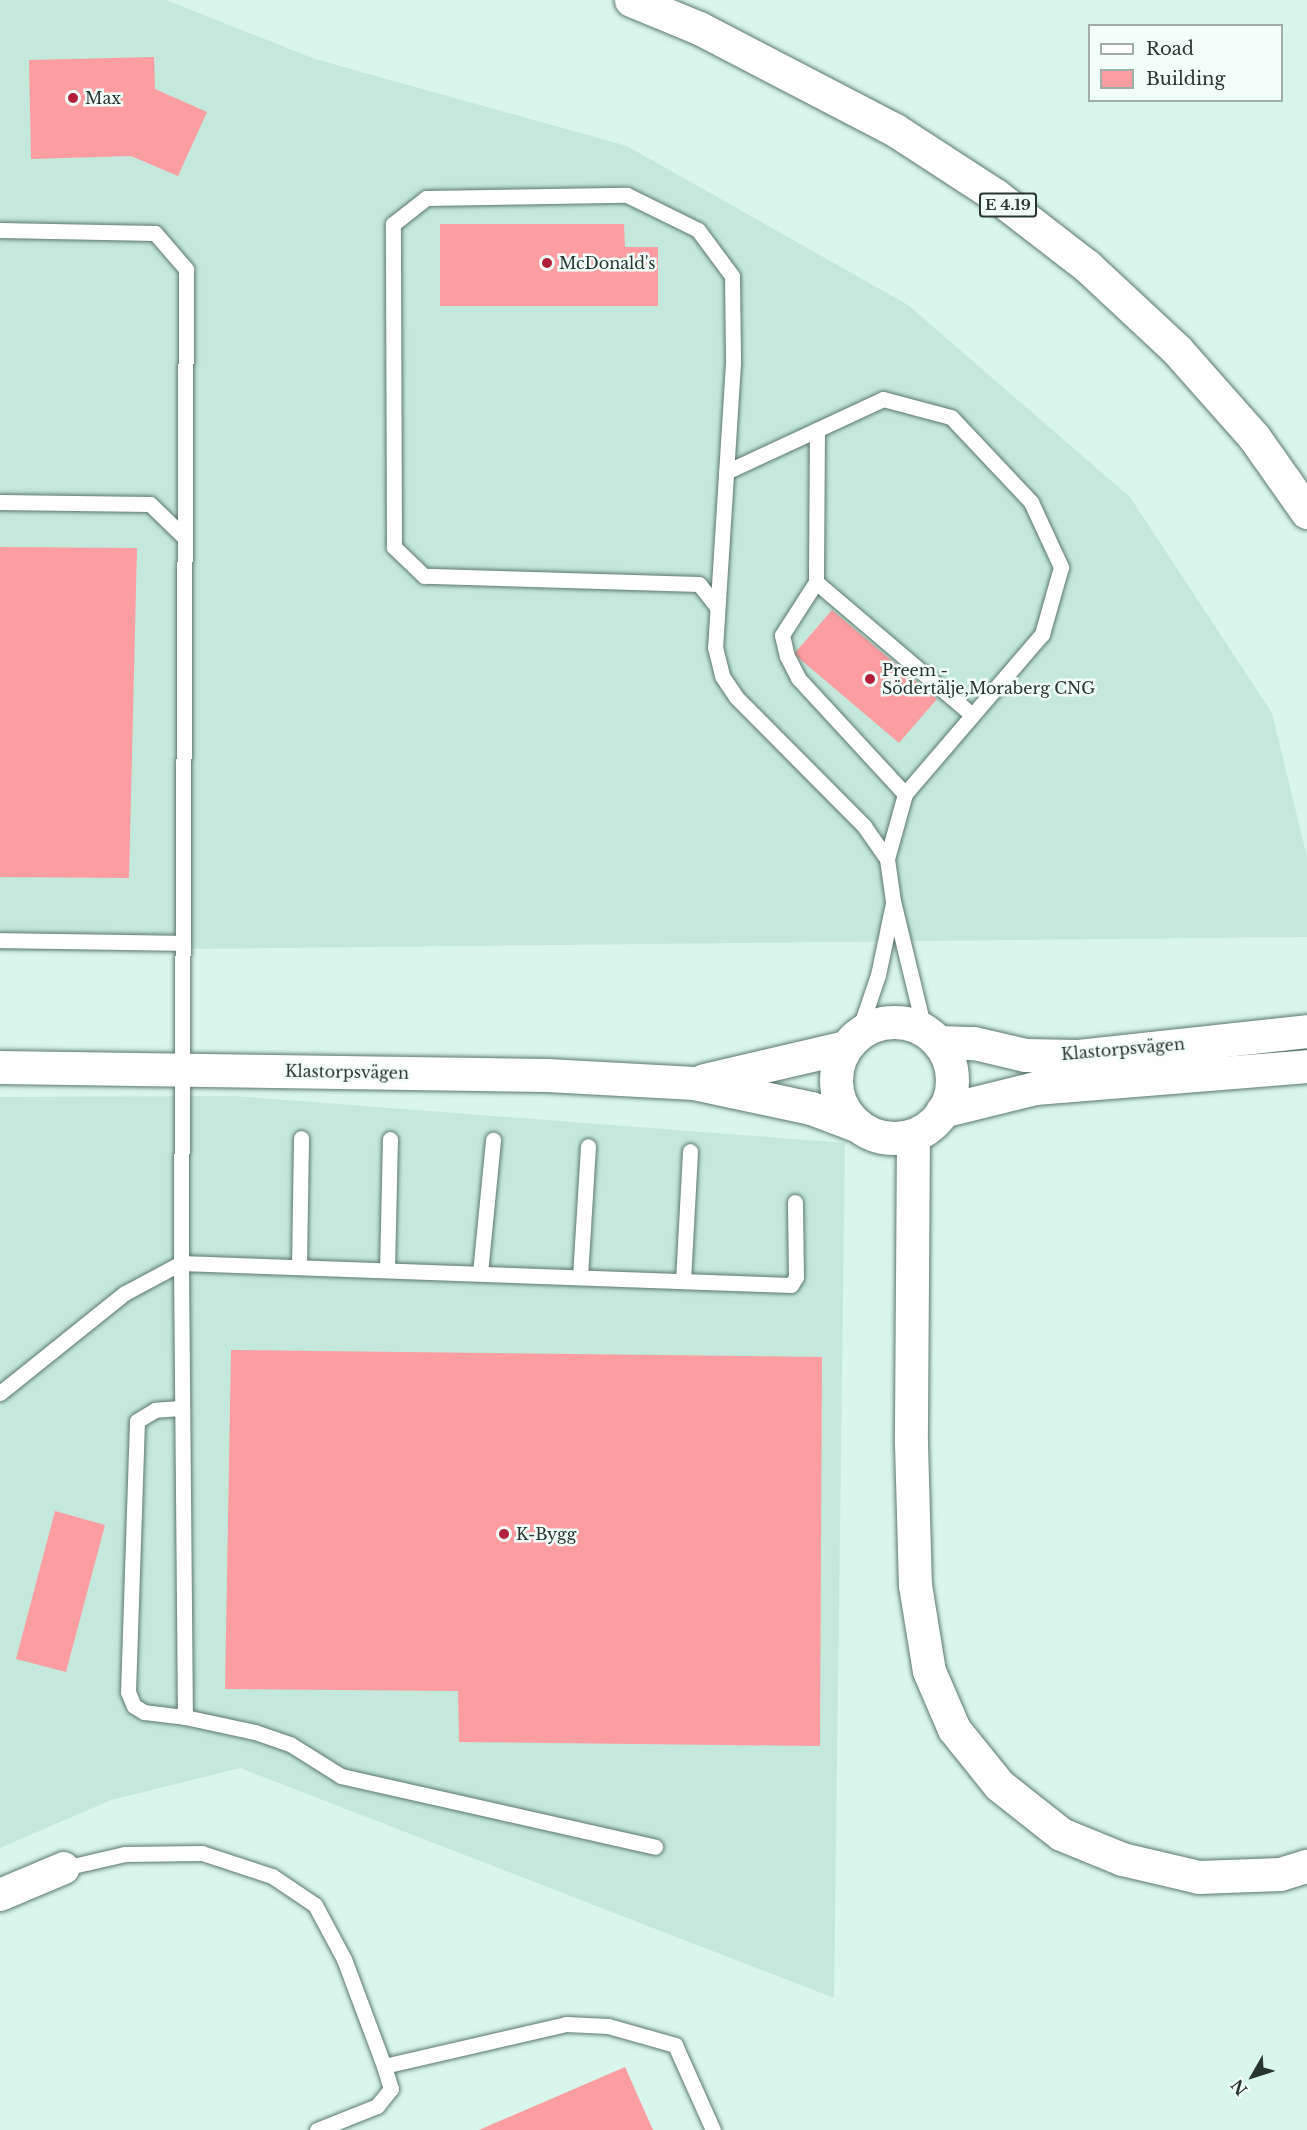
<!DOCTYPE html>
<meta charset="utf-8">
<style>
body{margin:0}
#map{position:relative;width:1307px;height:2130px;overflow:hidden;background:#d8f6eb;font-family:"Libre Baskerville",serif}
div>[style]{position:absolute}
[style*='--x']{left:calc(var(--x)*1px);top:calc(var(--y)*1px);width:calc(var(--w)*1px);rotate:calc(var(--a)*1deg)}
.built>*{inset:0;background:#c4e9dc}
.building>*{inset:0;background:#fc9da1}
.roads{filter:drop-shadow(0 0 2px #5d786e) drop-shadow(0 0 2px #5d786e)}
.service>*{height:15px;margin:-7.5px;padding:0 7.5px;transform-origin:7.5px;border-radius:7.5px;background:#fff}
.minor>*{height:32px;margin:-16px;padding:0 16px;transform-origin:16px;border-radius:16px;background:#fff}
.tertiary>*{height:33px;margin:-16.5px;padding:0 16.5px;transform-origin:16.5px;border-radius:16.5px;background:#fff}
.primary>*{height:33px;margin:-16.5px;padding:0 16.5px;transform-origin:16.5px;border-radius:16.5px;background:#fff}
.primary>.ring{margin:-16.5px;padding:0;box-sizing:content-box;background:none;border:33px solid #fff;border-radius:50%}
.motorway>*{height:33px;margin:-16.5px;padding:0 16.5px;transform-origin:16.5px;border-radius:16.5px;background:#fff}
.dots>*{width:16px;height:16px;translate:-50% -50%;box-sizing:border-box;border:3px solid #f2fefa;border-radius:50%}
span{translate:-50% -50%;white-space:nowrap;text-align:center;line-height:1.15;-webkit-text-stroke:5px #f2fefa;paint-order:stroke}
.shield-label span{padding:2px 4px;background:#f2fefa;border:2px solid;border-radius:4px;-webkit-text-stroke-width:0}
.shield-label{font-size:15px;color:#28342f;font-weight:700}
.poi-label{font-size:16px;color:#28342f}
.left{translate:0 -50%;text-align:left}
.street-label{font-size:16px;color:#28342f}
.legend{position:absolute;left:1088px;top:24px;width:195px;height:78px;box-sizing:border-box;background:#f2fefa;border:2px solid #a1ada9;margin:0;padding:8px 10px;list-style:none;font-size:18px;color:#28342f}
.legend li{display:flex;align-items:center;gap:12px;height:30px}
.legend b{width:30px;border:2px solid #a1ada9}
.north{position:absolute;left:1223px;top:2046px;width:60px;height:60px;-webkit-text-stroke:4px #f2fefa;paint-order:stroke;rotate:231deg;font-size:16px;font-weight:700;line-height:24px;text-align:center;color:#28342f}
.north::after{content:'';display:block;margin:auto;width:21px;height:27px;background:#28342f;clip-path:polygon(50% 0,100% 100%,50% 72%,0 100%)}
</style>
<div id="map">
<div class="built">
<div style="clip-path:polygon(0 0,166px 0,315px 59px,627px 146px,908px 305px,1130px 497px,1272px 713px,1307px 857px,1307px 937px,0 951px)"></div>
<div style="clip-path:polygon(234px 1096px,845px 1143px,834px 1998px,240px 1768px,111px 1800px,0 1848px,0 1097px)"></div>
</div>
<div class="building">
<div style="clip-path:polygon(154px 57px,155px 89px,207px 112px,178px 176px,131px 156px,31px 159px,29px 60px)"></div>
<div style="clip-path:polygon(440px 224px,624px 224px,625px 247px,658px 247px,658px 306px,440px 306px)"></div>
<div style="clip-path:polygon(0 547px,137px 548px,129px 878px,0 877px)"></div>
<div style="clip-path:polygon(832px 610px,937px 699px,899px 743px,794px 654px)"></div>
<div style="clip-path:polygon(231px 1350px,822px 1357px,820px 1746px,459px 1742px,458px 1691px,225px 1689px)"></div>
<div style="clip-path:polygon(55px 1511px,105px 1525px,66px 1672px,16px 1659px)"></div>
<div style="clip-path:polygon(625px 2067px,653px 2130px,479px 2130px)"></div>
</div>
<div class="roads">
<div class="service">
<div style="--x:0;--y:230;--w:155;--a:1.1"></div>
<div style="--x:155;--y:233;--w:48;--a:49.3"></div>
<div style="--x:186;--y:269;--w:994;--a:90.29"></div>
<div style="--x:181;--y:1263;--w:610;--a:2.07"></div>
<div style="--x:791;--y:1285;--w:9;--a:-58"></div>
<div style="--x:796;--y:1277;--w:75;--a:-90.8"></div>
<div style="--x:817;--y:430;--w:152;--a:90.4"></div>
<div style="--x:816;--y:582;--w:205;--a:40.4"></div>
<div style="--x:726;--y:472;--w:173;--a:-24.9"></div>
<div style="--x:883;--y:399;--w:70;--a:14.8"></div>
<div style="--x:951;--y:417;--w:117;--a:46.7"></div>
<div style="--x:1031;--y:502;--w:72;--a:65.2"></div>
<div style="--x:1061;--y:567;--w:70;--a:105.8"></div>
<div style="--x:1042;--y:634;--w:211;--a:130.6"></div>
<div style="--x:905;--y:794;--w:67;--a:105.5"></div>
<div style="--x:0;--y:502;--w:150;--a:0.8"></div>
<div style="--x:150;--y:504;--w:49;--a:44.2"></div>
<div style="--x:816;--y:582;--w:63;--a:122.7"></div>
<div style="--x:782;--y:635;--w:22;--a:77"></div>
<div style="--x:787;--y:656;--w:25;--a:63"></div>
<div style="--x:798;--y:678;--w:158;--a:47.3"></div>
<div style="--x:717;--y:607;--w:29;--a:-128"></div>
<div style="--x:699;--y:584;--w:275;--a:-178.3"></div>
<div style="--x:424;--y:576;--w:42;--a:-136"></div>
<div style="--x:394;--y:547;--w:323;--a:-90.2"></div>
<div style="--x:393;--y:224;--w:42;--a:-38.2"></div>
<div style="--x:426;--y:198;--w:201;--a:-0.9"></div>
<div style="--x:627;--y:195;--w:79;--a:26.2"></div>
<div style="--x:698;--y:230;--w:57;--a:53.5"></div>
<div style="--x:732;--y:276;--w:87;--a:89.3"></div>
<div style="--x:733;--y:363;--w:285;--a:93.6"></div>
<div style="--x:715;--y:647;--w:30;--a:76"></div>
<div style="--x:722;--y:676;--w:25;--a:56"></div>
<div style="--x:736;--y:697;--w:182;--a:45.2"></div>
<div style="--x:864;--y:826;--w:40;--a:55.1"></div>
<div style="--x:887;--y:859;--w:42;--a:81.9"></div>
<div style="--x:893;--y:901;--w:132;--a:76.4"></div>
<div style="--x:0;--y:940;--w:183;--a:0.9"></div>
<div style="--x:858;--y:1034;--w:62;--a:-71.3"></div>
<div style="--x:878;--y:975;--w:74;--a:-78.2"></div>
<div style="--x:299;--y:1267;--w:129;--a:-89.1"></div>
<div style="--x:387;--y:1270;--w:131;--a:-88.7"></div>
<div style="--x:480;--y:1273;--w:134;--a:-84.4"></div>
<div style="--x:580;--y:1277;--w:131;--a:-86.5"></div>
<div style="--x:683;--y:1281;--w:130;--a:-86.9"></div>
<div style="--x:0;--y:1393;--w:160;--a:-38.7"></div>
<div style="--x:125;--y:1293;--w:64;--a:-28.2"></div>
<div style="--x:181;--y:1263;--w:454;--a:89.5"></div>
<div style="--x:185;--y:1717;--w:72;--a:12.1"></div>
<div style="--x:255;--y:1732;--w:37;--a:19"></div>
<div style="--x:290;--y:1744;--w:60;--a:32.1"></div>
<div style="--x:341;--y:1776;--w:322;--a:12.7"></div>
<div style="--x:181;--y:1408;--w:26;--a:176"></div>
<div style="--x:155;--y:1410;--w:21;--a:149"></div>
<div style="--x:137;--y:1421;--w:271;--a:91.9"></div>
<div style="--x:128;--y:1692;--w:15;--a:67"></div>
<div style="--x:134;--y:1706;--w:12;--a:31"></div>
<div style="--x:144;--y:1712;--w:41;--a:7"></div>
<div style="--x:64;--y:1868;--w:63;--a:-12.9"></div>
<div style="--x:125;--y:1854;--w:77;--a:-0.7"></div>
<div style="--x:202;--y:1853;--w:74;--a:18.2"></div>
<div style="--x:272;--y:1876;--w:52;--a:34"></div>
<div style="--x:315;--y:1905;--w:61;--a:61.8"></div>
<div style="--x:344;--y:1959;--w:114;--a:69.5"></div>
<div style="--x:317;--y:2130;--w:65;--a:-21.8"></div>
<div style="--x:377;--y:2106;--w:22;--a:-51"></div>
<div style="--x:391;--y:2089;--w:24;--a:-107"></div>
<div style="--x:384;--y:2066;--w:187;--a:-13"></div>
<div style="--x:566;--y:2024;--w:42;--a:2.7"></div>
<div style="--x:608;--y:2026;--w:70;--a:15.8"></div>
<div style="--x:675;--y:2045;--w:93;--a:65.9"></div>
</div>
<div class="minor">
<div style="--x:0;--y:1895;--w:69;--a:-22.9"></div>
</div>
<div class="tertiary">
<div style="--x:0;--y:1067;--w:547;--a:0.84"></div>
<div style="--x:547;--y:1075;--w:147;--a:3.1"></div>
<div style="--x:694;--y:1083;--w:120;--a:12.1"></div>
<div style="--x:811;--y:1108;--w:51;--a:20.6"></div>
<div style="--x:704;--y:1080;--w:146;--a:-13.1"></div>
</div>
<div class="primary">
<div class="ring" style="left:836px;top:1022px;width:83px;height:83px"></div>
<div style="--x:940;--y:1042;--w:34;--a:2"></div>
<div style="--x:974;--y:1043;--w:52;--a:13.2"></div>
<div style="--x:1025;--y:1055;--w:53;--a:1.1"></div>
<div style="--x:1078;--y:1056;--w:230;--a:-6.2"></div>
<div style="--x:942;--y:1111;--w:96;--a:-13.9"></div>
<div style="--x:1035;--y:1088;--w:273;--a:-4.6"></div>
</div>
<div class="motorway">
<div style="--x:631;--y:0;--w:74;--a:22.4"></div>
<div style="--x:699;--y:28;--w:221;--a:27.5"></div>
<div style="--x:895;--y:130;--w:119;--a:33"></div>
<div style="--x:995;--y:195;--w:116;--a:37.7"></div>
<div style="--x:1087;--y:266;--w:123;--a:43"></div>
<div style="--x:1177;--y:350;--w:116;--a:48.5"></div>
<div style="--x:1254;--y:437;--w:92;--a:54.8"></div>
<div style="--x:913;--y:1136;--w:308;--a:90.4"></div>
<div style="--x:911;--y:1444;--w:141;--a:88.4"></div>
<div style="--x:915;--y:1585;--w:87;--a:80.8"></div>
<div style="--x:929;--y:1671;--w:63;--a:66.7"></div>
<div style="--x:954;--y:1729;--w:72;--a:51.2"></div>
<div style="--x:999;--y:1785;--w:79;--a:38.3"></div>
<div style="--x:1061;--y:1834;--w:66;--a:22.3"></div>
<div style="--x:1122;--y:1859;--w:79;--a:13.2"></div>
<div style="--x:1199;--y:1877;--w:81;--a:-2.1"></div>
<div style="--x:1280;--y:1874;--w:28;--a:-17"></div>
</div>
</div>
<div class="dots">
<div style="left:73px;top:98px;background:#b21f3b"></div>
<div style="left:547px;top:263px;background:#b21f3b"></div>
<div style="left:870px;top:679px;background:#b21f3b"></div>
<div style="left:504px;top:1534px;background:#b21f3b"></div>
</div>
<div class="shield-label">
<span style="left:1008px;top:205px">E 4.19</span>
</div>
<div class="poi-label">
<span class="left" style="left:85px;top:98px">Max</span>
<span class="left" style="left:559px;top:263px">McDonald's</span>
<span class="left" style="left:882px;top:679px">Preem -<br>Södertälje,Moraberg CNG</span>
<span class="left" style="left:516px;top:1534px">K-Bygg</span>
</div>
<div class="street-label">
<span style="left:1123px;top:1049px;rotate:-5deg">Klastorpsvägen</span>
<span style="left:347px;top:1072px;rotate:1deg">Klastorpsvägen</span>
</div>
<ul class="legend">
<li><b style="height:8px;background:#fff"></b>Road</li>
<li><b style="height:16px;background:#fc9da1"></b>Building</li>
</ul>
<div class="north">N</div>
</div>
